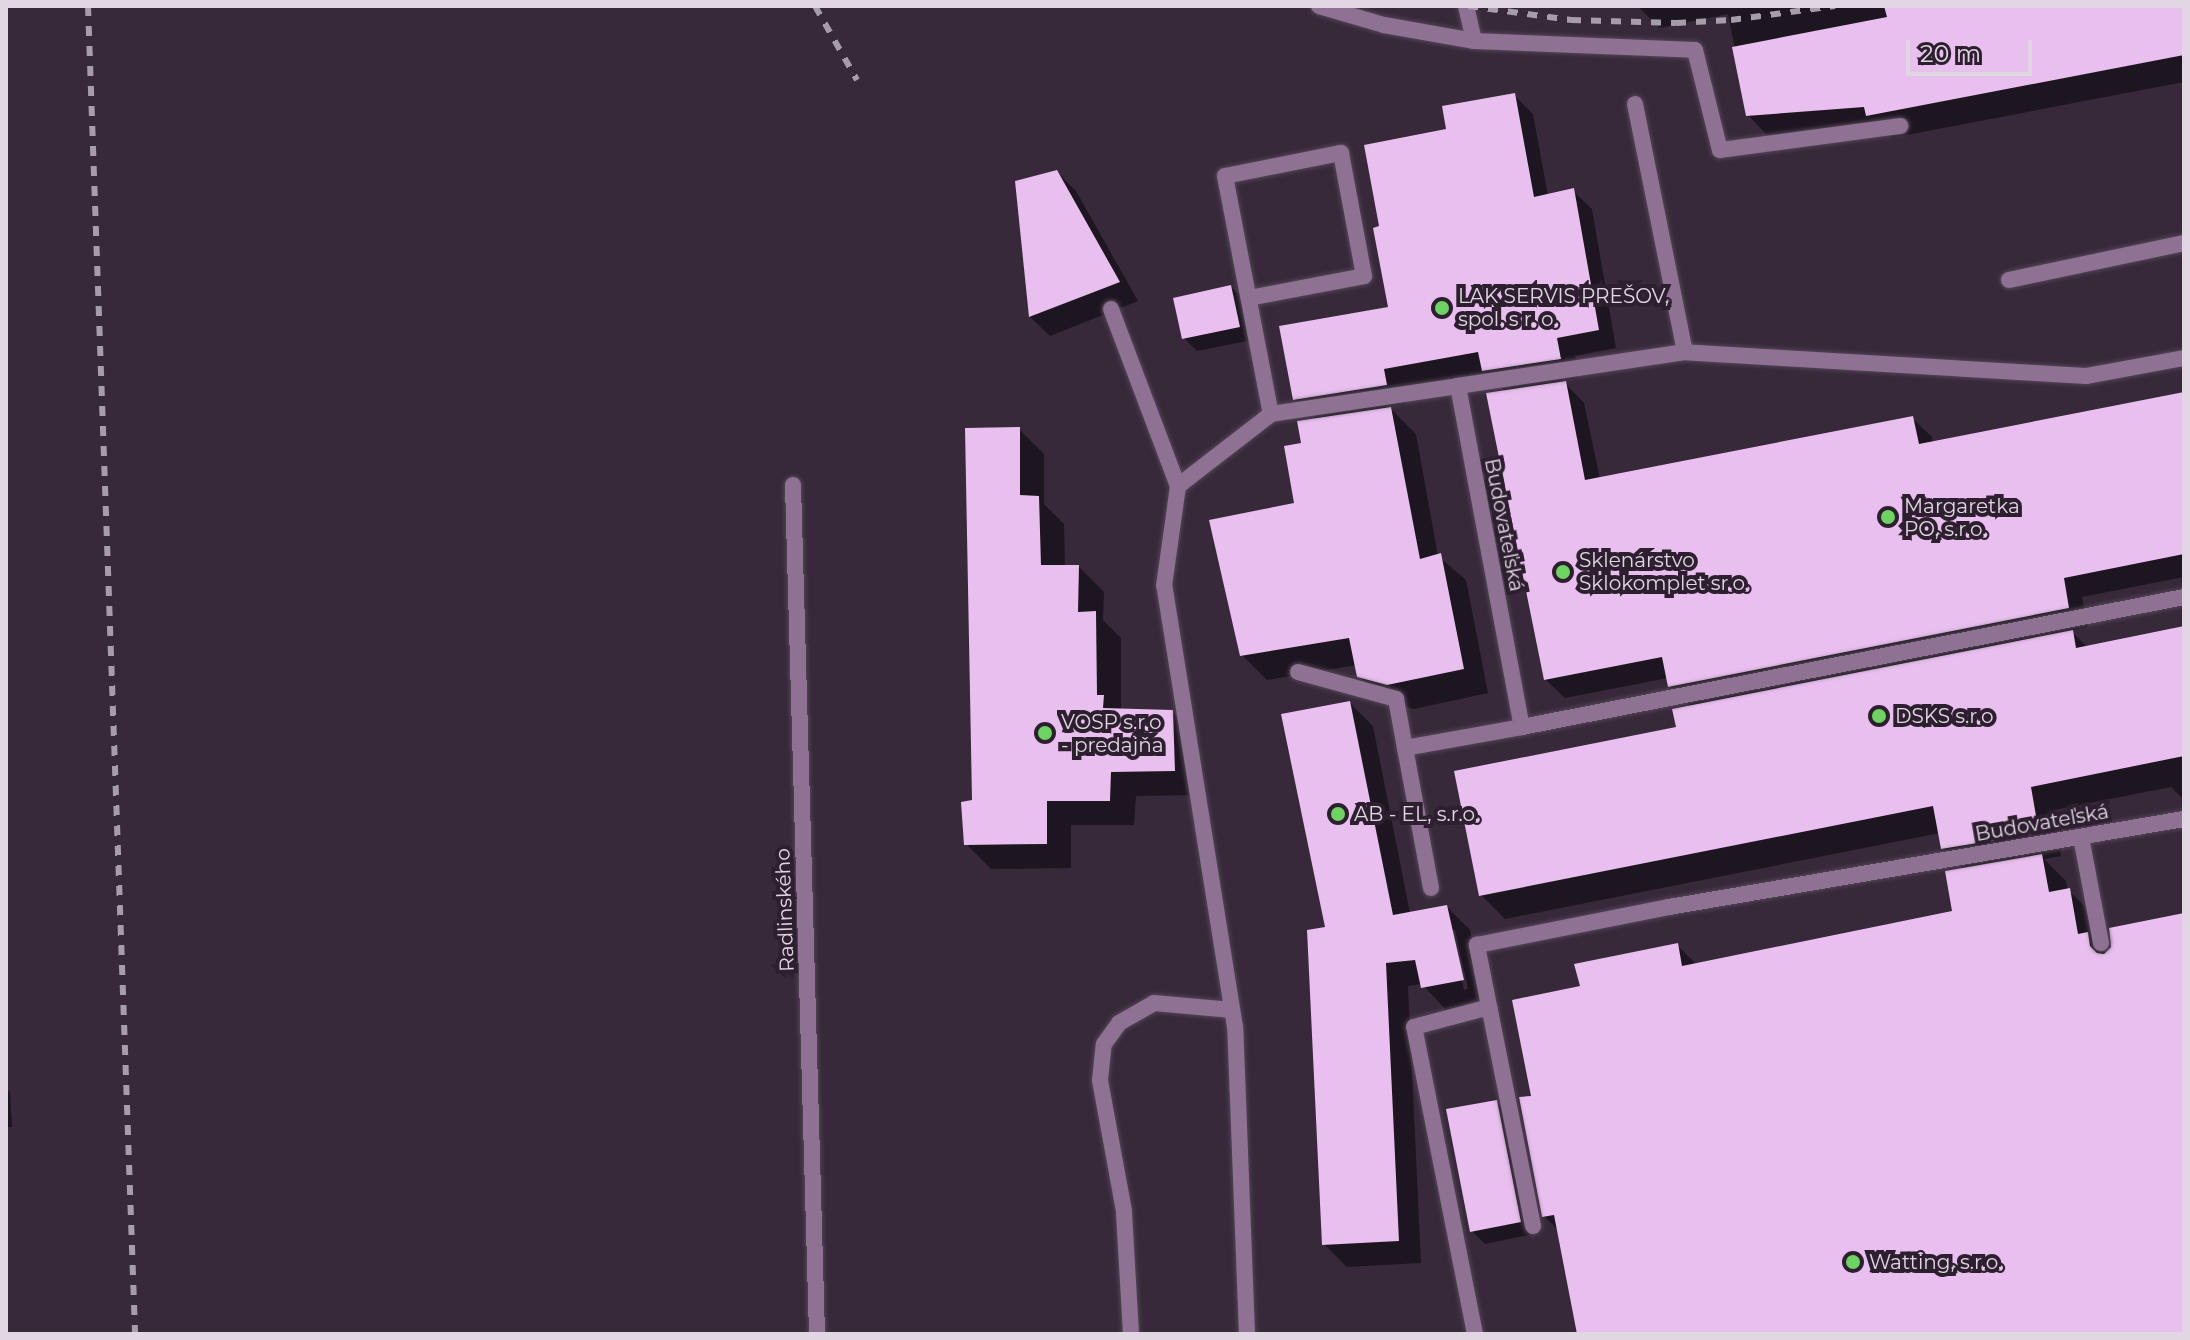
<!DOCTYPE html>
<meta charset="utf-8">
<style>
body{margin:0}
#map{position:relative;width:2190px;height:1340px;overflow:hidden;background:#37293a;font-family:Montserrat,sans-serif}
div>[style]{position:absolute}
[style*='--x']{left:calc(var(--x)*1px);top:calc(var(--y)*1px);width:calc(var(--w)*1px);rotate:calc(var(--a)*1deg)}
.shadow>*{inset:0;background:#0007}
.building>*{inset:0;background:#e8bfee}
.roads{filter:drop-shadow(0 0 2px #524555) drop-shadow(0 0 2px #524555)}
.lane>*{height:16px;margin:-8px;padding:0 8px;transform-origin:8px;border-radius:8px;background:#8e7193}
.street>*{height:16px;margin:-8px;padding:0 8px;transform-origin:8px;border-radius:8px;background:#8e7193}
.rail>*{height:6px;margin-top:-3px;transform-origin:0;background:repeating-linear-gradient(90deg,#a79ca9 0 10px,transparent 0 20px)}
.dots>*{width:22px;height:22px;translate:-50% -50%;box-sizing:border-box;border:4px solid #2d1f2f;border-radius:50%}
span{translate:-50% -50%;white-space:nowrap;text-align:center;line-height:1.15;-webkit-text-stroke:8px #2d1f2f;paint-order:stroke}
.poi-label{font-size:20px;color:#e0d7e2}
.left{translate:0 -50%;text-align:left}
.street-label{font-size:20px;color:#e0d7e2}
.frame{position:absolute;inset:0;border:8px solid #e0d7e2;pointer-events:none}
.scale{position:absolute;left:1906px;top:40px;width:126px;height:36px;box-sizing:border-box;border:4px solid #e0d7e2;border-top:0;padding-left:10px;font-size:24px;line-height:28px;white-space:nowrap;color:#e0d7e2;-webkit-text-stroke:6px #2d1f2f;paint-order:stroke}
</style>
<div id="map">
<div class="shadow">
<div style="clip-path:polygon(1637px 6px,2184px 6px,2184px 82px,1891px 138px,1883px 130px,1771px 139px,1748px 115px,1728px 14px,1660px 28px)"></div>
<div style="clip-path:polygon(1514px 95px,1533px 114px,1548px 196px,1573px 191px,1592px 209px,1616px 348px,1575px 356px,1579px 378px,1562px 380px,1584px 403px,1600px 479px,1912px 418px,1932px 437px,1933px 443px,2184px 394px,2184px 577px,2082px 597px,2088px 627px,2071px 631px,2088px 648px,2184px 629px,2184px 800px,2171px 787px,2054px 810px,2061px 856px,2044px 859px,2066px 881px,2068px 890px,2094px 915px,2100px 947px,2106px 953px,2184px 915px,2184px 1334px,1579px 1334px,1559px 1231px,1544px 1216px,1533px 1098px,1582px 988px,1677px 945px,1697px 965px,1954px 913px,1964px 870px,1943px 848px,1940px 833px,1505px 919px,1481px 895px,1678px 729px,1691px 707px,1670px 686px,1668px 678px,1565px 698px,1545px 679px,1506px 392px,1486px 373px,1402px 387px,1405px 404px,1388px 406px,1416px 434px,1438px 556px,1466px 580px,1488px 693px,1414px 709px,1385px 701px,1359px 676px,1357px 665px,1267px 680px,1242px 655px,1297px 505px,1304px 445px,1317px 420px,1295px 399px,1390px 309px,1381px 227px,1449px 131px)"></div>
<div style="clip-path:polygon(1057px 172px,1076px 191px,1138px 301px,1050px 336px,1030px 317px,1017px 183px)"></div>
<div style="clip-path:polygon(1231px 287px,1244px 300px,1252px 340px,1197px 351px,1184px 338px)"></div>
<div style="clip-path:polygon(1019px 429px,1044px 454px,1044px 504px,1064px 524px,1065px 567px,1079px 567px,1104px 592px,1103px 620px,1121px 638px,1121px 711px,1172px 712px,1197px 737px,1199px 795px,1136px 796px,1134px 825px,1071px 825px,1071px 868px,991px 869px,966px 844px,974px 802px)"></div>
<div style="clip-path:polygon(evenodd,1350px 703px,1373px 726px,1410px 913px,1447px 907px,1470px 930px,1486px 1002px,1446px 1010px,1422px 984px,1408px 986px,1421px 1263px,1347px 1267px,1324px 1244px,1327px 929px,1350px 703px,1451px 930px,1455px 930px,1468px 989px,1464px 990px,1451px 930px)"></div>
<div style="clip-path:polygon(6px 1088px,10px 1092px,12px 1127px,6px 1127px)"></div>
<div style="clip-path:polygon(1496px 1102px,1509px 1115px,1533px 1234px,1485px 1244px,1472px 1231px)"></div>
</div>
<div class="building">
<div style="clip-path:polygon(1884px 6px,2184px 6px,2184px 55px,1866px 116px,1864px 107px,1746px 116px,1732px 47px,1887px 17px)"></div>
<div style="clip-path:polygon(1515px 93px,1534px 197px,1574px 188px,1599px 330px,1557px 338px,1561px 359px,1482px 371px,1478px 352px,1384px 369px,1387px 385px,1293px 400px,1279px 326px,1388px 307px,1373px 228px,1379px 226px,1364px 145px,1446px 129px,1442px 106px)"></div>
<div style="clip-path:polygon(1057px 170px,1120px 282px,1029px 317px,1015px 181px)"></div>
<div style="clip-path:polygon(1231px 285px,1240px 327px,1182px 339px,1173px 298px)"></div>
<div style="clip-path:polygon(1566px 381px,1585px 480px,1913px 416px,1919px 444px,2184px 392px,2184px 554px,2064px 578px,2069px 608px,1668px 687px,1662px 657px,1544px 680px,1486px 393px)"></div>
<div style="clip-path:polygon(1391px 407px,1420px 559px,1441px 553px,1464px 669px,1387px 685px,1357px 677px,1349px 638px,1240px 656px,1209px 520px,1294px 503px,1284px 446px,1301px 443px,1297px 421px)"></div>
<div style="clip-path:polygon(1020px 427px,1020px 495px,1039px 496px,1041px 565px,1079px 565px,1078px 612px,1096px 611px,1097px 695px,1104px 695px,1103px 708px,1173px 710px,1175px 771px,1111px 772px,1110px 801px,1047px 801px,1047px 844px,964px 845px,961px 802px,972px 800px,965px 428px)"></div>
<div style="clip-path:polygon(2184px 626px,2184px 756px,2031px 787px,2039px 833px,1941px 849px,1933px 806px,1479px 896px,1454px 771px,1676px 727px,1672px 709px,2073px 630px,2076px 648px)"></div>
<div style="clip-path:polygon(1350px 701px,1393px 915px,1447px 905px,1464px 980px,1421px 988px,1415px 960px,1386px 963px,1399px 1241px,1322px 1245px,1307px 930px,1325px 927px,1281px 714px)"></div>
<div style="clip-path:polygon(2042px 854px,2049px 892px,2070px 888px,2078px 934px,2088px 932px,2090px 946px,2097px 953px,2104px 954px,2111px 947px,2109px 928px,2184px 913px,2184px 1334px,1577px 1334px,1554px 1215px,1542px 1217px,1519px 1097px,1531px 1096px,1512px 1000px,1580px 986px,1574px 964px,1678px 943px,1682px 966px,1952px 911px,1945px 871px)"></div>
<div style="clip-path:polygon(1497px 1100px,1521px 1222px,1470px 1232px,1446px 1109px)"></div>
</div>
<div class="roads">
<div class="lane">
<div style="--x:1319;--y:6;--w:68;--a:16.3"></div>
<div style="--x:1384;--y:25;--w:91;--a:10.1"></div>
<div style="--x:1474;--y:41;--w:221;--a:2.3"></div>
<div style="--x:1695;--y:50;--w:103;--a:76"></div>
<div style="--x:1720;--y:150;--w:182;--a:-7.6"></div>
<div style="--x:1466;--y:6;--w:36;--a:77"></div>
<div style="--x:2009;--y:280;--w:179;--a:-11.9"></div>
<div style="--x:1249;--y:298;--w:117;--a:-10.8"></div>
<div style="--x:1364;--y:276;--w:125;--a:-100.6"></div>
<div style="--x:1341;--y:153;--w:118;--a:168.8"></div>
<div style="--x:1225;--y:176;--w:242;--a:79.1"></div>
<div style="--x:1111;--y:309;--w:189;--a:69.3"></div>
<div style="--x:1298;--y:672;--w:102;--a:15.4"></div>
<div style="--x:1396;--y:699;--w:50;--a:79.6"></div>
<div style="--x:2081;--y:837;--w:108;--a:79.3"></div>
<div style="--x:1431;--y:888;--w:142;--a:-100.5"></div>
<div style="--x:1405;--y:748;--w:119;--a:-10.2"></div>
<div style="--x:1533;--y:1226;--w:287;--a:-101.3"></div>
<div style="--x:1477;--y:945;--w:196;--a:-11.2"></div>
<div style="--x:1669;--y:907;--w:522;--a:-9.7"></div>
<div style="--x:1131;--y:1334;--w:123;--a:-93.3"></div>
<div style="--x:1124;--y:1211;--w:133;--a:-100.4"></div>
<div style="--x:1100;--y:1080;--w:36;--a:-84"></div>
<div style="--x:1104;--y:1044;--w:26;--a:-54"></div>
<div style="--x:1119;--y:1023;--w:40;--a:-29.7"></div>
<div style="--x:1154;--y:1003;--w:78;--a:5.1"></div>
<div style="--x:1475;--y:1334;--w:313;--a:-101.2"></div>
<div style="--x:1414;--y:1027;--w:78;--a:-14.9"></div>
</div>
<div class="street">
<div style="--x:1635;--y:104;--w:253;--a:78.6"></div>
<div style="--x:2184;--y:358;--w:100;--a:169.6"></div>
<div style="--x:2086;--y:376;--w:402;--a:-176.6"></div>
<div style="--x:1685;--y:352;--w:230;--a:171.5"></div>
<div style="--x:1458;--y:386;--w:347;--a:79.4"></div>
<div style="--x:1522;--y:727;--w:675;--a:-11.11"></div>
<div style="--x:793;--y:485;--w:849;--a:88.38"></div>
<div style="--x:1247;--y:1334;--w:307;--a:-92.2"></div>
<div style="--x:1235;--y:1027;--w:447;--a:-99.1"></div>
<div style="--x:1164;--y:586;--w:101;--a:-82"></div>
<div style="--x:1178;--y:486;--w:118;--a:-37.7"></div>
<div style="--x:1271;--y:414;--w:189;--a:-8.5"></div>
</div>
</div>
<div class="rail">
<div style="--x:88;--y:6;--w:1329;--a:87.97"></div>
<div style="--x:815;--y:6;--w:85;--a:60.4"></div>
<div style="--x:1468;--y:6;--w:104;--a:7.7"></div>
<div style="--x:1571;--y:20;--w:105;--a:1.6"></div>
<div style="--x:1676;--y:23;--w:55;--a:-3.1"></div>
<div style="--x:1731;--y:20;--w:105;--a:-7.7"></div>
</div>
<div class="dots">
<div style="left:1442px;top:308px;background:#6dd361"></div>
<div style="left:1888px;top:517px;background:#6dd361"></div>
<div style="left:1563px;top:572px;background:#6dd361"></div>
<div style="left:1879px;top:716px;background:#6dd361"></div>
<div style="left:1045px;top:733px;background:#6dd361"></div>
<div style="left:1338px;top:814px;background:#6dd361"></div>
<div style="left:1853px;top:1262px;background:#6dd361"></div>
</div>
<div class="poi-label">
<span class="left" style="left:1458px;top:308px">LAK SERVIS PREŠOV,<br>spol. s r. o.</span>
<span class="left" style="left:1904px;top:518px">Margaretka<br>PO, s.r.o.</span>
<span class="left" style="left:1579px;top:572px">Sklenárstvo<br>Sklokomplet sr.o.</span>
<span class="left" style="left:1895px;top:716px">DSKS s.r.o</span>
<span class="left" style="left:1061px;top:734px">VOSP s.r.o<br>- predajňa</span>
<span class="left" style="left:1354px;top:814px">AB - EL, s.r.o.</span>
<span class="left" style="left:1869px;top:1262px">Watting, s.r.o.</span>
</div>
<div class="street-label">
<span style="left:1504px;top:525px;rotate:79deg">Budovateľská</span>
<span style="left:2042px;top:823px;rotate:-10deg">Budovateľská</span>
<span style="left:785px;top:910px;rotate:-92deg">Radlinského</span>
</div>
<div class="frame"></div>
<div class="scale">20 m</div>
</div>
